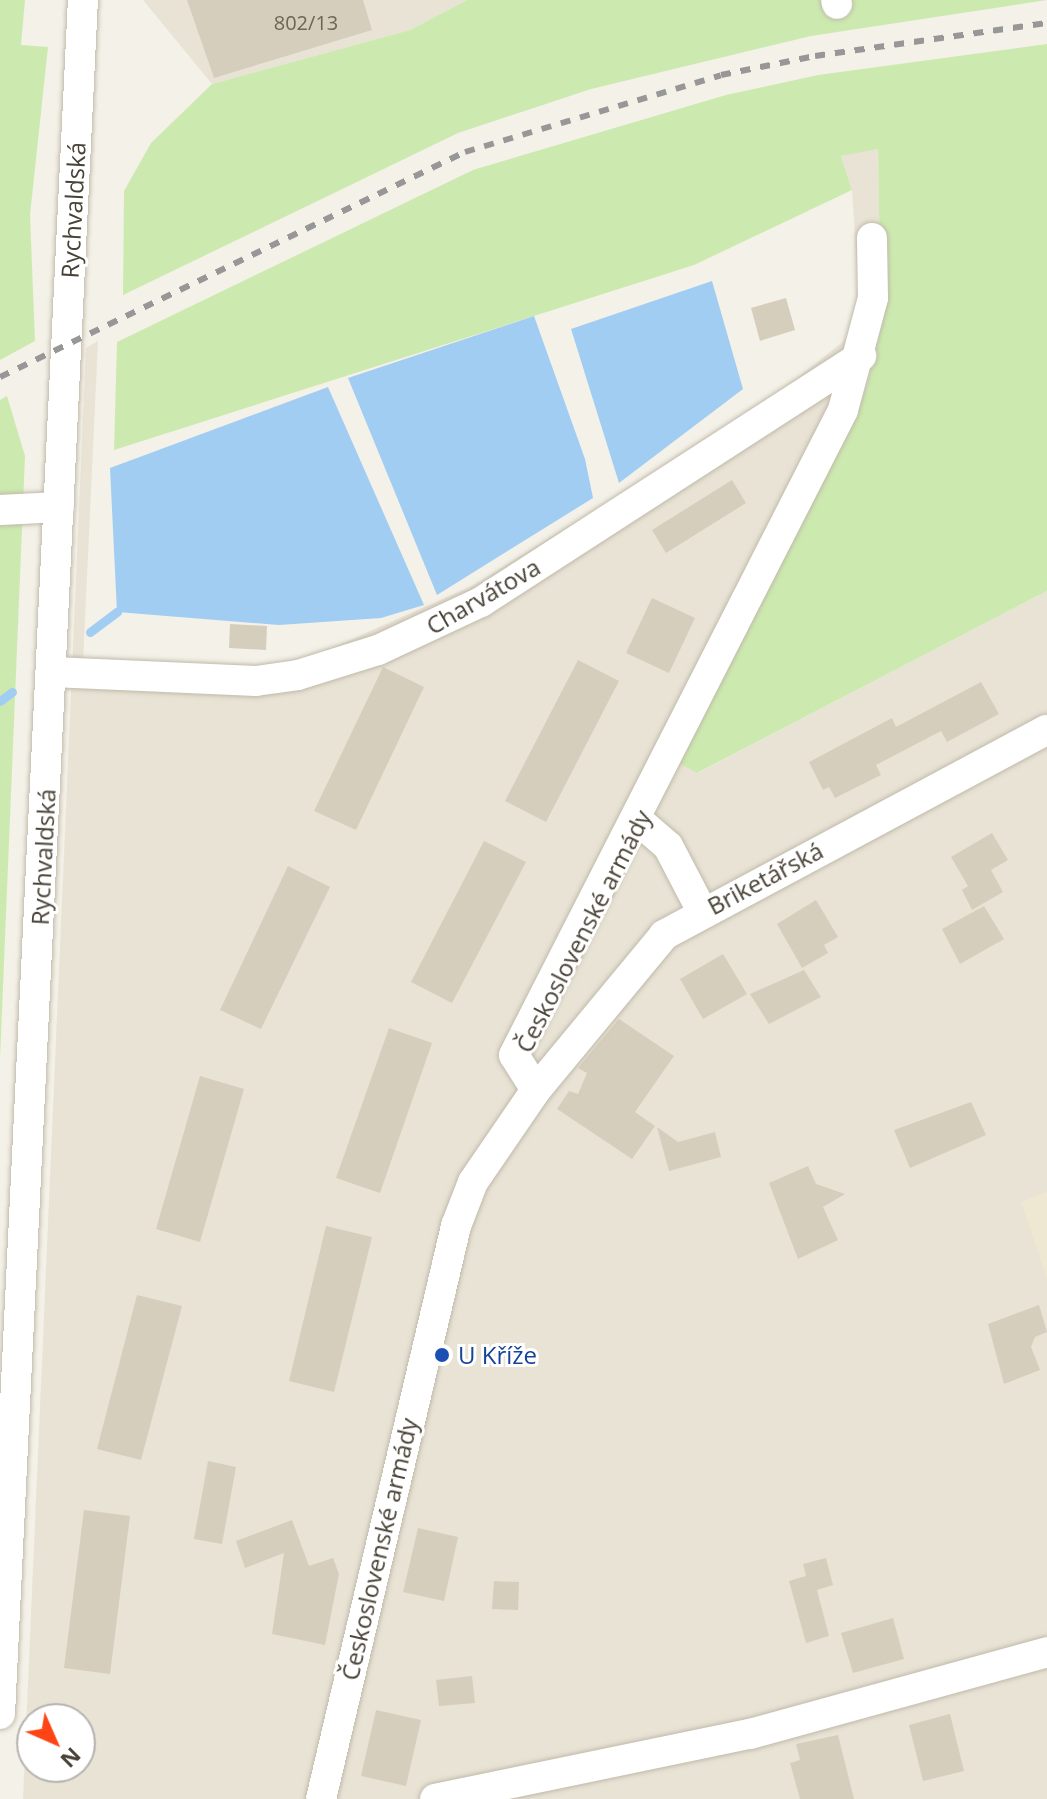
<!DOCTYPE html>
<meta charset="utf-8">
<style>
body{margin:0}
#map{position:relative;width:1047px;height:1799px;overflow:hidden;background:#f4f1e8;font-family:"Open Sans",sans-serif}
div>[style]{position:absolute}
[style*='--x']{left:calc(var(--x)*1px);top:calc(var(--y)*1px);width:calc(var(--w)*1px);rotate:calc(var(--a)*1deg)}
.residential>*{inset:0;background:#e8e3d5}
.education>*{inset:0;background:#eee7d1}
.green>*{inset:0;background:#cceaaf}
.water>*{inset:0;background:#a2cdf3}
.stream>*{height:9px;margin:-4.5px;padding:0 4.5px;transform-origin:4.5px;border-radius:4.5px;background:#a2cdf3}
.building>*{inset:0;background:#d6cebc}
.roads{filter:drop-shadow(0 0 2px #c0baaa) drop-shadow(0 0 2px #c0baaa)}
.minor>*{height:30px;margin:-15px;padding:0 15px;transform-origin:15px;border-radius:15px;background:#fff}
.rail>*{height:6px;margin-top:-3px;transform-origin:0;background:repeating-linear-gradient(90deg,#979797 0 10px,transparent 0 20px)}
.dots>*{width:22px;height:22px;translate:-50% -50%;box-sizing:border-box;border:4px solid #fff;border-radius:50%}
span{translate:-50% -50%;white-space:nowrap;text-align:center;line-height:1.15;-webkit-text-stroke:6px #fff;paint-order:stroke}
.number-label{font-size:20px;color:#6c6558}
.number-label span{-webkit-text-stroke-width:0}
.street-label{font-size:24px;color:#484236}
.transit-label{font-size:24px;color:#164399}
.left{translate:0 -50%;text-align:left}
.north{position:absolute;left:16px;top:1703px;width:80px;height:80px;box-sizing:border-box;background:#fff;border:2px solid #b6b3af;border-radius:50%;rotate:135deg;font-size:22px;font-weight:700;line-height:32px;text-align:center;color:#484236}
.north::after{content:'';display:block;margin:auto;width:28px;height:36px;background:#ff4414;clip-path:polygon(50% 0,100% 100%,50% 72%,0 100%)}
</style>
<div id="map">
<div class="residential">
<div style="clip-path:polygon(143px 0,467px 0,410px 30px,212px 84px)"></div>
<div style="clip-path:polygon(evenodd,878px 149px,881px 328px,866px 389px,680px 764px,698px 773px,1047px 591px,1047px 1799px,23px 1799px,86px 348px,98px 341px,83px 662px,287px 668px,472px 586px,754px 412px,854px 333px,859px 300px,852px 190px,841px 155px,878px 149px,32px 1719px,80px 1719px,80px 1767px,32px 1767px,32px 1719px)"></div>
</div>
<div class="education">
<div style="clip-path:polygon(1047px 1192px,1047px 1279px,1021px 1202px)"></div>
</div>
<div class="green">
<div style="clip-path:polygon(0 0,25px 0,21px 45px,48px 47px,30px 215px,35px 341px,0 360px)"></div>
<div style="clip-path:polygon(467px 0,1047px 0,811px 36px,591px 89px,458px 133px,123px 295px,124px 191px,151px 143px,212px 84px,410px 30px)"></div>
<div style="clip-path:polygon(1047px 44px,1047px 591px,697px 773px,680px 764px,866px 389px,881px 328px,878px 149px,841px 156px,852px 190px,694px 265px,114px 450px,117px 342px,473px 170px,726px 95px,818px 75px)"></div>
<div style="clip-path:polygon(7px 396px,25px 456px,0 1059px,0 400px)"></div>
</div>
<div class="water">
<div style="clip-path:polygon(712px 281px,743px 389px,619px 483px,571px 329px)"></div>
<div style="clip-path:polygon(534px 316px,585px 459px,593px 498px,437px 595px,348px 378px)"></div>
<div style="clip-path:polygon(328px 387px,424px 605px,381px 618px,279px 625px,117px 612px,110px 468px)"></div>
</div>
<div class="stream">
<div style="--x:90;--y:632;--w:34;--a:-37"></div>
<div style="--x:0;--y:701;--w:15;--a:-37"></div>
</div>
<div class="building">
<div style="clip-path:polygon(187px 0,363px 0,372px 30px,214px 78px)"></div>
<div style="clip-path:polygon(786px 298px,795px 330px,760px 341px,751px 308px)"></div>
<div style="clip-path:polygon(732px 480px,746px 503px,666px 553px,652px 530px)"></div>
<div style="clip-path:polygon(652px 598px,695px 618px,669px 673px,626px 653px)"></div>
<div style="clip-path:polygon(230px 624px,267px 626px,266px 650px,229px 648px)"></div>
<div style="clip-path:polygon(578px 660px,619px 681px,546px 822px,505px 801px)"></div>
<div style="clip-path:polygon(383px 667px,424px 687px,356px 830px,314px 811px)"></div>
<div style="clip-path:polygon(981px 682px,999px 714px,947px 742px,941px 731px,876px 765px,881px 775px,835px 798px,829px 787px,823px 790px,809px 762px,892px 718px,896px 727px)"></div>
<div style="clip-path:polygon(992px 833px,1008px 860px,991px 870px,1003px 892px,972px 910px,962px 890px,968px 886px,951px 857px)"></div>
<div style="clip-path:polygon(484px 841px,526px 862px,452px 1003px,411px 982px)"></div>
<div style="clip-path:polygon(288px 866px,330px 887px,261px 1029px,220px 1010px)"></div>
<div style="clip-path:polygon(816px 900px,838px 937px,824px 945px,828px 953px,802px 968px,777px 924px)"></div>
<div style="clip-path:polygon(984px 906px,1004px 939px,960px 964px,942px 929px)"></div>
<div style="clip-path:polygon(723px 954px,747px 994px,703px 1019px,680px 979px)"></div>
<div style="clip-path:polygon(804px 970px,821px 997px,769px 1024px,750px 994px)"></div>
<div style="clip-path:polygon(619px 1019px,674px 1056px,635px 1112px,655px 1126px,632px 1159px,557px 1109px,569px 1091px,578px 1094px,587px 1073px,578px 1068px)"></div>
<div style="clip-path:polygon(389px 1028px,432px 1043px,380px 1193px,336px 1178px)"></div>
<div style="clip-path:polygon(200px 1076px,244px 1089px,200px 1242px,156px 1229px)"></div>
<div style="clip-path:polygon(971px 1102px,986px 1135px,910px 1168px,894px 1130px)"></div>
<div style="clip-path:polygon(657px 1127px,678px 1142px,715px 1132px,721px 1157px,669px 1171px)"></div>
<div style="clip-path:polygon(808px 1166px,816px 1184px,845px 1194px,823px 1207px,838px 1240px,798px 1259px,769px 1183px)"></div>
<div style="clip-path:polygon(326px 1226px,372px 1237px,334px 1392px,289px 1381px)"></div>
<div style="clip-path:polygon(137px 1295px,182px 1306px,141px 1460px,97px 1449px)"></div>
<div style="clip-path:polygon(1039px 1305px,1047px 1332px,1035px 1337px,1031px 1347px,1040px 1370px,1004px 1384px,988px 1324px)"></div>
<div style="clip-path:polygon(208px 1461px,236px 1467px,222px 1544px,194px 1539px)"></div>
<div style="clip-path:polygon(84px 1510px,130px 1516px,110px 1674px,64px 1668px)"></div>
<div style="clip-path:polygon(292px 1520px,309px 1566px,333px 1558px,339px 1574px,325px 1645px,272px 1634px,284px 1553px,245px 1568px,236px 1541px)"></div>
<div style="clip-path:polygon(418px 1528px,458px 1537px,444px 1601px,403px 1592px)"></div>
<div style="clip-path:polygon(826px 1558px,833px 1585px,817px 1590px,829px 1636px,806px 1643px,789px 1581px,806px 1576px,803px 1564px)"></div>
<div style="clip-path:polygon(494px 1581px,519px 1582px,518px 1610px,492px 1609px)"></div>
<div style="clip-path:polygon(893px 1618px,904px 1659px,853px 1673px,841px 1633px)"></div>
<div style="clip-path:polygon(472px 1676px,475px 1703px,439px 1706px,436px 1680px)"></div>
<div style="clip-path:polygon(376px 1710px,421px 1720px,406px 1786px,361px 1776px)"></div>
<div style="clip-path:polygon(950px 1714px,964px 1771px,923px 1781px,909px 1725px)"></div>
<div style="clip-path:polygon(838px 1735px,854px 1799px,800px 1799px,790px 1763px,800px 1760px,796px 1744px)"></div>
</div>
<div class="roads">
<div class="minor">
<div style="--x:836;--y:0;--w:4;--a:76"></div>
<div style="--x:0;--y:510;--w:59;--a:-2.9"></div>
<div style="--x:52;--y:672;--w:204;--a:2.5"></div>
<div style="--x:256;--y:681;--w:42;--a:-8.1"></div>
<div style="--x:298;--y:675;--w:84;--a:-17.4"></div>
<div style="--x:378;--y:650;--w:114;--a:-25"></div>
<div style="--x:481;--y:602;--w:453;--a:-32.9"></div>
<div style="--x:639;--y:821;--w:38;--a:41"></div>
<div style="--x:668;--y:846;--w:73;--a:62.4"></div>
<div style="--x:536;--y:1090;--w:41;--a:-122.2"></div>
<div style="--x:514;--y:1055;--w:724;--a:-62.97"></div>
<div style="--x:843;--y:410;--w:116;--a:-75"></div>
<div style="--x:873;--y:298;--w:60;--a:-91"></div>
<div style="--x:0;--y:1714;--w:1716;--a:-87.23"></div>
<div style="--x:321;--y:1799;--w:589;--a:-76.74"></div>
<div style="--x:456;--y:1226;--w:47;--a:-68.9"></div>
<div style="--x:473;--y:1182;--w:112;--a:-55.6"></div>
<div style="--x:536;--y:1090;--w:201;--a:-50.4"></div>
<div style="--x:664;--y:935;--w:434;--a:-28.2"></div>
<div style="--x:435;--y:1799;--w:322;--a:-11.7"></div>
<div style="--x:750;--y:1734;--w:308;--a:-15.4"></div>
</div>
</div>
<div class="rail">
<div style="--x:0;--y:377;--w:517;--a:-25.82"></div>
<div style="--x:465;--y:152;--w:267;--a:-16.7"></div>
<div style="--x:721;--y:75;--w:96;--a:-11.4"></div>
<div style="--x:815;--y:56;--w:234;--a:-8.1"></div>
</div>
<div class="dots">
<div style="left:442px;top:1355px;background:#1a4fb4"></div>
</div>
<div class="number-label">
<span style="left:306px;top:22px">802/13</span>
</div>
<div class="street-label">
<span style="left:73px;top:210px;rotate:-87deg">Rychvaldská</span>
<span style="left:483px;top:596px;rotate:-30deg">Charvátova</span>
<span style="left:43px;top:857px;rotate:-87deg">Rychvaldská</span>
<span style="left:765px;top:878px;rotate:-28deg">Briketářská</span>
<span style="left:583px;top:931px;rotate:-63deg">Československé armády</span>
<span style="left:379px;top:1549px;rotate:-77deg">Československé armády</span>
</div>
<div class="transit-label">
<span class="left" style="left:458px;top:1355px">U Kříže</span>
</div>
<div class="north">N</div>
</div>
